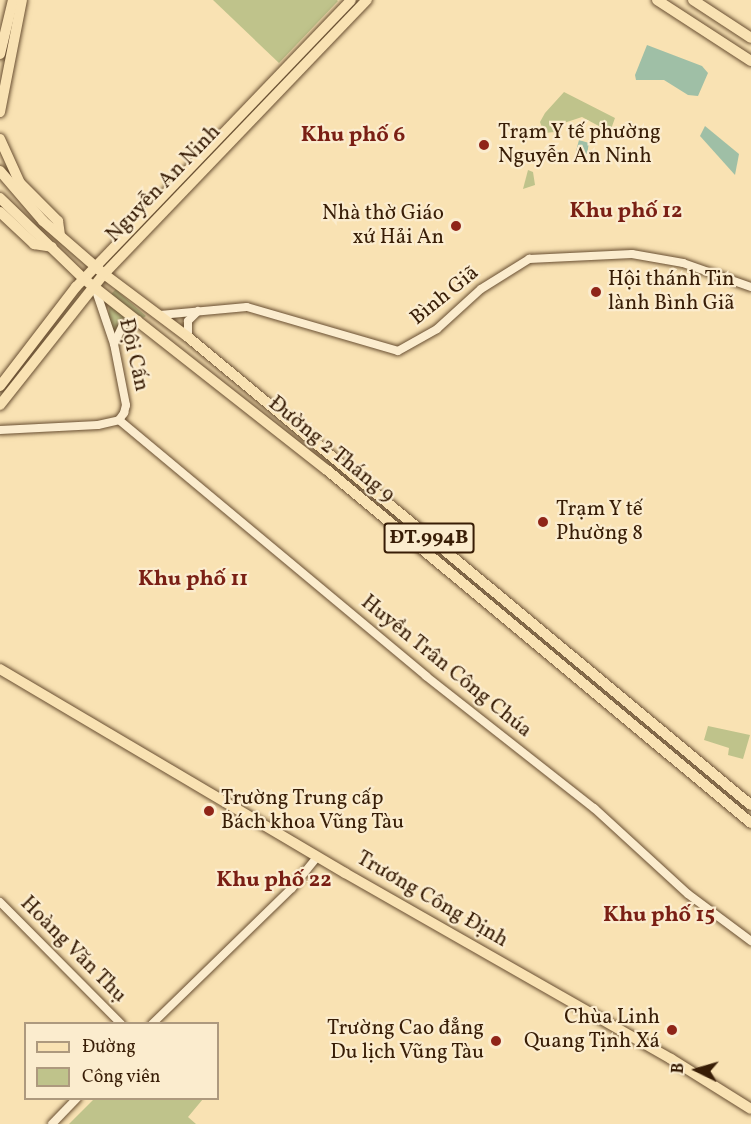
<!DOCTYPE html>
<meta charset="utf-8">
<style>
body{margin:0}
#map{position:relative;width:751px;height:1124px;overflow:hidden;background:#f9e2b3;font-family:Vollkorn,serif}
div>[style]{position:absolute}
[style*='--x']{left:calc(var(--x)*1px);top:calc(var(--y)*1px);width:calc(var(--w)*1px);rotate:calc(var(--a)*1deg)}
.green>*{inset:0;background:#bfc38b}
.water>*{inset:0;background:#9fbfa6}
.roads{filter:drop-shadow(0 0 2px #684e31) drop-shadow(0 0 2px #684e31)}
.minor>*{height:8px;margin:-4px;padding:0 4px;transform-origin:4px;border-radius:4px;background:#fbecce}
.major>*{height:10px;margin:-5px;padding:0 5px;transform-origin:5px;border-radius:5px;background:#f9e2b3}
.dots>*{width:16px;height:16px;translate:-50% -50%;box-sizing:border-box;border:3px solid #fbecce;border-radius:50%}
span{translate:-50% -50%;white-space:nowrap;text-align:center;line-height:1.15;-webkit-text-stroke:4.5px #fbecce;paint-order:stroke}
.shield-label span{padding:2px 4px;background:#fbecce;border:2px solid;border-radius:4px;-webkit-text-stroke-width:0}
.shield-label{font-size:20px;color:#381d06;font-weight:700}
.poi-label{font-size:21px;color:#381d06}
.left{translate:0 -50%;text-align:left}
.right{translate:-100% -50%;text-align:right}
.street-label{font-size:21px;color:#381d06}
.neighbourhood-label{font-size:22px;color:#7a1f14;font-weight:700}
.legend{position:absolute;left:24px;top:1022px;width:195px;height:78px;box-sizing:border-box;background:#fbecce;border:2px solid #ad997e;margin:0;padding:8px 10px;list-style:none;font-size:18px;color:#381d06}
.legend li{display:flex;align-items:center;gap:12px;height:30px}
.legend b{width:30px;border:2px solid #ad997e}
.north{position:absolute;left:667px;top:1040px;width:60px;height:60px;-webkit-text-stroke:4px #fbecce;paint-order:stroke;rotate:275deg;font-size:16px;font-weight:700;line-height:24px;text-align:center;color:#381d06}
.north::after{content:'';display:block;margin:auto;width:21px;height:27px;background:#381d06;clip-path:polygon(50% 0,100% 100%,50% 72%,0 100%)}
</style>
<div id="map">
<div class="green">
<div style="clip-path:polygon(213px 0,337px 0,338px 1px,279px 63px)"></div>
<div style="clip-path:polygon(564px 92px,615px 118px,610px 132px,582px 117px,564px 123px,555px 132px,544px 133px,540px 122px,545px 113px)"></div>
<div style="clip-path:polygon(528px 170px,533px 172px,535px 185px,523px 189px)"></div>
<div style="clip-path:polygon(116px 289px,123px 296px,146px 316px,143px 318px,110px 295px)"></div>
<div style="clip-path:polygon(110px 305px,129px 319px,113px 335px,108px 315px)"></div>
<div style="clip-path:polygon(708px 726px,750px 735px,743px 759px,728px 755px,729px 748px,704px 740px)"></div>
<div style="clip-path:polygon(94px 1099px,94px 1098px,203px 1099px,188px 1117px,196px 1124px,69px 1124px)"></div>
</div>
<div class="water">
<div style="clip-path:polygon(647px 45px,702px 66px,708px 73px,698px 96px,688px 95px,664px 80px,636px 80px,635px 75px)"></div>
<div style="clip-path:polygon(705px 126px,739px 154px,735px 175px,700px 136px)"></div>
<div style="clip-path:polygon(579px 140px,589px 143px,587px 154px,576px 151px)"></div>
</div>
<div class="roads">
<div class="minor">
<div style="--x:160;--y:315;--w:87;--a:-5.3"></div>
<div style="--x:247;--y:307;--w:157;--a:16.2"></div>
<div style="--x:398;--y:351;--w:45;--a:-29.4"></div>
<div style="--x:437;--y:329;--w:59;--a:-42.3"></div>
<div style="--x:481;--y:289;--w:57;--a:-32"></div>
<div style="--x:529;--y:259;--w:103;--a:-2.8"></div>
<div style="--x:632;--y:254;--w:52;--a:10"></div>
<div style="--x:683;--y:263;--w:72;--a:19.4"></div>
<div style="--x:188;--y:337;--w:16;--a:-90"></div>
<div style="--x:188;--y:321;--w:14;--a:-45"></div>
<div style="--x:114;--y:344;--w:21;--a:-65"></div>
<div style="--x:123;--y:325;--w:16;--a:-18"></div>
<div style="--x:119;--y:420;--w:400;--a:39.8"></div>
<div style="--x:426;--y:676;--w:214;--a:38.2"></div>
<div style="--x:594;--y:808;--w:127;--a:42.5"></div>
<div style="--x:688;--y:894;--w:79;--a:36.7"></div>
<div style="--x:0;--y:430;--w:98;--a:-2.9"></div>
<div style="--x:98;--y:425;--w:22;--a:-13"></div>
<div style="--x:119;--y:420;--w:9;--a:-54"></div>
<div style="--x:124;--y:413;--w:8;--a:-76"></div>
<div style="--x:126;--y:405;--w:62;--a:-101.1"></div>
<div style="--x:114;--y:344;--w:59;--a:-108.7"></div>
<div style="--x:0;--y:902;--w:172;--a:45.2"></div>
<div style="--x:152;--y:1024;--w:195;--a:-44.2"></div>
<div style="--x:292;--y:888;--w:40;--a:-51"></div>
<div style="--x:52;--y:1124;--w:36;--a:-46"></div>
</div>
<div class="major">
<div style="--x:657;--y:0;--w:112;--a:33"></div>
<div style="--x:693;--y:0;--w:69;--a:33.2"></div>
<div style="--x:0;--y:54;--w:56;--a:-76.5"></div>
<div style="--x:0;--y:112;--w:114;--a:-78.9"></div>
<div style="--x:0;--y:139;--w:48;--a:65.6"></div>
<div style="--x:20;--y:183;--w:54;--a:45"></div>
<div style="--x:58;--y:221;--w:14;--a:82"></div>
<div style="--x:0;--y:171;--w:66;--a:49.3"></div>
<div style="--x:43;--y:221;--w:81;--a:41"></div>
<div style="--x:104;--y:274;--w:105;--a:36.9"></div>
<div style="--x:188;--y:337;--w:732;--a:39.74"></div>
<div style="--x:0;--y:198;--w:117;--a:44"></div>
<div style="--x:84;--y:279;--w:309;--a:38.2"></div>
<div style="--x:327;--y:470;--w:552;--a:39.78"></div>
<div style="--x:0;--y:212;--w:47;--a:43.3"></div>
<div style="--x:34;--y:244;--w:18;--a:9"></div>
<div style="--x:0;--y:386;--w:125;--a:-52.5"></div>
<div style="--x:76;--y:287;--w:397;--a:-46.2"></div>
<div style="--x:0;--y:405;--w:167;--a:-51.6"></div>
<div style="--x:104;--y:274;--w:380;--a:-46.2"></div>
<div style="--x:0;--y:669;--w:401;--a:30.6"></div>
<div style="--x:345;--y:873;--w:375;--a:29.7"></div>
<div style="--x:671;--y:1059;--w:94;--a:32"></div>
</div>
</div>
<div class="dots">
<div style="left:484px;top:145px;background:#8f2418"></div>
<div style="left:456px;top:226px;background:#8f2418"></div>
<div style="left:596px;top:292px;background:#8f2418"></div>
<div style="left:543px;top:522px;background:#8f2418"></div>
<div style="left:209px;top:811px;background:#8f2418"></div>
<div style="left:672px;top:1030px;background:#8f2418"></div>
<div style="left:496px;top:1041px;background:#8f2418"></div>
</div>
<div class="shield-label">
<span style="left:429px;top:538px">ĐT.994B</span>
</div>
<div class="poi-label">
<span class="left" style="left:498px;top:145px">Trạm Y tế phường<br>Nguyễn An Ninh</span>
<span class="right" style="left:444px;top:226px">Nhà thờ Giáo<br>xứ Hải An</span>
<span class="left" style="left:608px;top:292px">Hội thánh Tin<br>lành Bình Giã</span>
<span class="left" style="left:556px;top:522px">Trạm Y tế<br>Phường 8</span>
<span class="left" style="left:221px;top:811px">Trường Trung cấp<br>Bách khoa Vũng Tàu</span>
<span class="right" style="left:660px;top:1030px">Chùa Linh<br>Quang Tịnh Xá</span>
<span class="right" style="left:484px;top:1041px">Trường Cao đẳng<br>Du lịch Vũng Tàu</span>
</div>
<div class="street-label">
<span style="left:164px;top:184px;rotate:-46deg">Nguyễn An Ninh</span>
<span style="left:445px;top:296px;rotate:-39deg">Bình Giã</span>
<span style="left:133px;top:355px;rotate:77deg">Đội Cấn</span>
<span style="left:331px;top:450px;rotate:39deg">Đường 2 Tháng 9</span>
<span style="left:446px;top:667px;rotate:39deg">Huyền Trân Công Chúa</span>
<span style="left:432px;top:900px;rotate:30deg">Trương Công Định</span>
<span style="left:73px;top:950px;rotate:45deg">Hoàng Văn Thụ</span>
</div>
<div class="neighbourhood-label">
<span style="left:353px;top:136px">Khu phố 6</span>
<span style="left:626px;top:212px">Khu phố 12</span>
<span style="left:193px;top:580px">Khu phố 11</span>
<span style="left:274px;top:881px">Khu phố 22</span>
<span style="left:659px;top:916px">Khu phố 15</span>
</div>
<ul class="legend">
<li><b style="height:8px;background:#f9e2b3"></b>Đường</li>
<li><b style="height:16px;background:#bfc38b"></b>Công viên</li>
</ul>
<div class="north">B</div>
</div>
